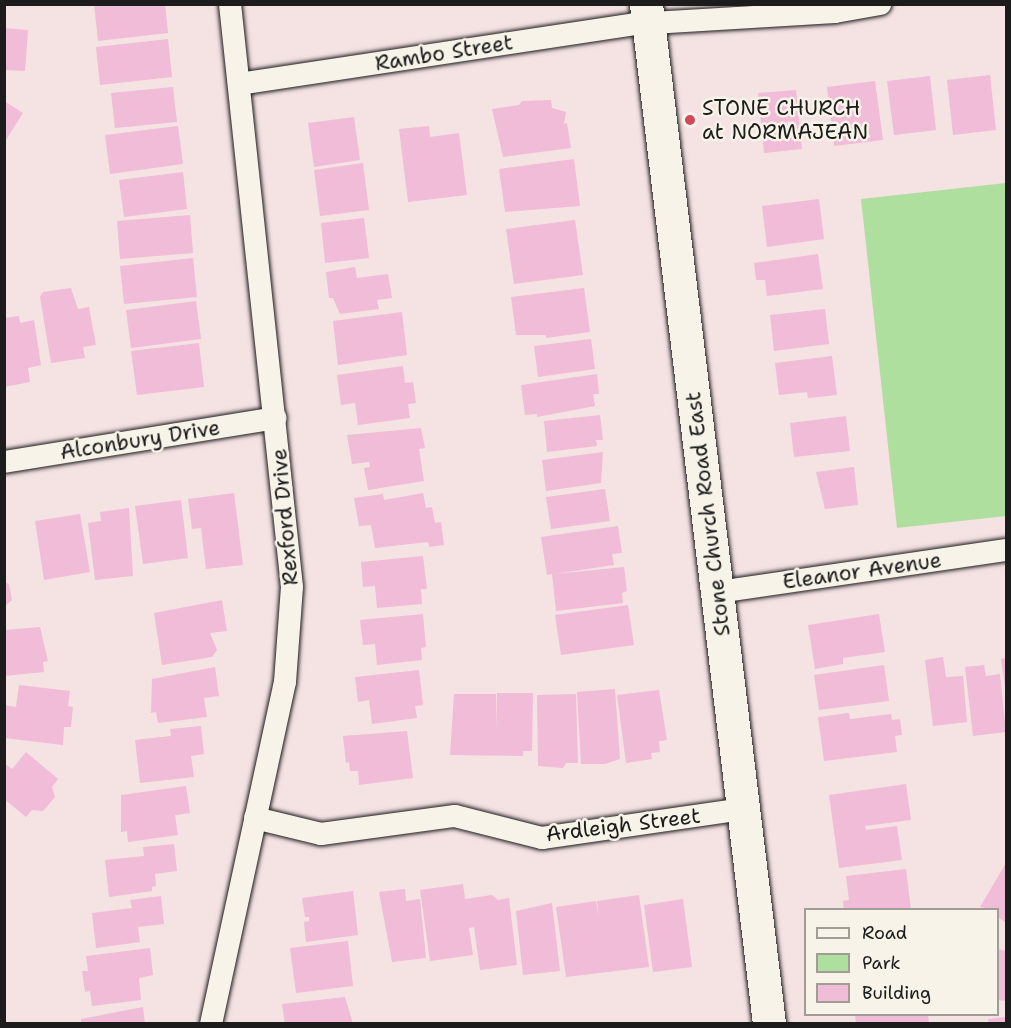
<!DOCTYPE html>
<style>
body{margin:0}
#map{position:relative;width:1011px;height:1028px;overflow:hidden;background:#f5e2e3;font-family:"Shantell Sans",sans-serif}
div>[style]{position:absolute}
[style*='--x']{left:calc(var(--x)*1px);top:calc(var(--y)*1px);width:calc(var(--w)*1px);rotate:calc(var(--a)*1deg)}
.green>*{inset:0;background:#afdf9e}
.building>*{inset:0;background:#f0bcd7}
.roads{filter:drop-shadow(0 0 2px #1c1c1c) drop-shadow(0 0 2px #1c1c1c)}
.minor>*{height:22px;margin:-11px;padding:0 11px;transform-origin:11px;border-radius:11px;background:#f7f3e8}
.secondary>*{height:33px;margin:-16.5px;padding:0 16.5px;transform-origin:16.5px;border-radius:16.5px;background:#f7f3e8}
.dots>*{width:16px;height:16px;translate:-50% -50%;box-sizing:border-box;border:3px solid #f7f3e8;border-radius:50%}
span{translate:-50% -50%;white-space:nowrap;text-align:center;line-height:1.15;-webkit-text-stroke:5px #f7f3e8;paint-order:stroke}
.street-label{font-size:21px;color:#1c1c1c}
.poi-label{font-size:21px;color:#1c1c1c}
.left{translate:0 -50%;text-align:left}
.frame{position:absolute;inset:0;border:6px solid #1c1c1c;pointer-events:none}
.legend{position:absolute;left:804px;top:908px;width:195px;height:108px;box-sizing:border-box;background:#f7f3e8;border:2px solid #9f9d96;margin:0;padding:8px 10px;list-style:none;font-size:18px;color:#1c1c1c}
.legend li{display:flex;align-items:center;gap:12px;height:30px}
.legend b{width:30px;border:2px solid #9f9d96}
</style>
<div id="map">
<div class="green">
<div style="clip-path:polygon(1006px 183px,1006px 516px,897px 528px,861px 199px)"></div>
</div>
<div class="building">
<div style="clip-path:polygon(94px 4px,165px 4px,168px 33px,98px 41px)"></div>
<div style="clip-path:polygon(4px 28px,28px 30px,25px 71px,4px 70px)"></div>
<div style="clip-path:polygon(168px 39px,172px 77px,100px 85px,96px 47px)"></div>
<div style="clip-path:polygon(990px 75px,996px 130px,953px 135px,947px 80px)"></div>
<div style="clip-path:polygon(930px 76px,936px 130px,894px 135px,887px 81px)"></div>
<div style="clip-path:polygon(875px 81px,883px 140px,834px 146px,827px 87px)"></div>
<div style="clip-path:polygon(173px 87px,177px 122px,115px 128px,111px 93px)"></div>
<div style="clip-path:polygon(796px 90px,802px 149px,764px 153px,758px 93px)"></div>
<div style="clip-path:polygon(551px 100px,552px 108px,566px 112px,564px 124px,567px 123px,571px 148px,503px 157px,492px 109px,519px 105px,522px 101px)"></div>
<div style="clip-path:polygon(4px 101px,23px 113px,4px 143px)"></div>
<div style="clip-path:polygon(354px 117px,360px 160px,314px 167px,308px 123px)"></div>
<div style="clip-path:polygon(178px 126px,183px 164px,110px 174px,105px 135px)"></div>
<div style="clip-path:polygon(429px 126px,430px 137px,459px 133px,467px 195px,408px 202px,399px 129px)"></div>
<div style="clip-path:polygon(574px 159px,580px 206px,505px 212px,499px 169px)"></div>
<div style="clip-path:polygon(363px 163px,369px 210px,320px 216px,314px 170px)"></div>
<div style="clip-path:polygon(183px 172px,187px 209px,124px 217px,119px 180px)"></div>
<div style="clip-path:polygon(819px 199px,824px 239px,767px 247px,762px 206px)"></div>
<div style="clip-path:polygon(190px 215px,193px 253px,120px 259px,117px 221px)"></div>
<div style="clip-path:polygon(364px 218px,369px 258px,325px 263px,321px 223px)"></div>
<div style="clip-path:polygon(575px 220px,583px 275px,514px 284px,506px 229px)"></div>
<div style="clip-path:polygon(818px 254px,823px 289px,767px 296px,765px 280px,756px 280px,754px 263px)"></div>
<div style="clip-path:polygon(193px 258px,197px 297px,124px 304px,120px 266px)"></div>
<div style="clip-path:polygon(355px 267px,357px 278px,388px 274px,392px 298px,377px 300px,379px 309px,340px 314px,333px 298px,329px 298px,326px 272px)"></div>
<div style="clip-path:polygon(71px 288px,78px 309px,89px 307px,96px 345px,83px 347px,85px 358px,51px 363px,40px 297px,43px 292px)"></div>
<div style="clip-path:polygon(584px 288px,590px 332px,546px 338px,546px 335px,516px 335px,511px 297px)"></div>
<div style="clip-path:polygon(196px 301px,201px 339px,131px 348px,126px 310px)"></div>
<div style="clip-path:polygon(825px 309px,829px 344px,774px 351px,770px 315px)"></div>
<div style="clip-path:polygon(402px 312px,407px 355px,338px 365px,333px 321px)"></div>
<div style="clip-path:polygon(19px 316px,20px 323px,34px 320px,41px 365px,28px 368px,30px 382px,4px 387px,4px 318px)"></div>
<div style="clip-path:polygon(591px 339px,595px 369px,538px 377px,534px 346px)"></div>
<div style="clip-path:polygon(199px 343px,204px 387px,137px 395px,131px 351px)"></div>
<div style="clip-path:polygon(832px 356px,837px 395px,808px 398px,807px 392px,779px 395px,775px 363px)"></div>
<div style="clip-path:polygon(403px 366px,405px 383px,413px 382px,416px 403px,408px 404px,410px 418px,358px 425px,355px 403px,341px 405px,337px 375px)"></div>
<div style="clip-path:polygon(597px 374px,599px 394px,593px 394px,595px 406px,537px 417px,537px 414px,525px 415px,521px 385px)"></div>
<div style="clip-path:polygon(600px 415px,603px 440px,596px 440px,597px 446px,547px 452px,544px 421px)"></div>
<div style="clip-path:polygon(846px 416px,850px 451px,794px 457px,790px 423px)"></div>
<div style="clip-path:polygon(421px 428px,425px 448px,419px 449px,424px 481px,368px 490px,364px 468px,370px 467px,369px 462px,352px 464px,347px 435px)"></div>
<div style="clip-path:polygon(603px 452px,601px 483px,546px 491px,542px 460px)"></div>
<div style="clip-path:polygon(854px 467px,858px 505px,825px 509px,816px 472px)"></div>
<div style="clip-path:polygon(605px 489px,610px 521px,551px 529px,546px 497px)"></div>
<div style="clip-path:polygon(234px 493px,243px 565px,206px 569px,201px 528px,192px 529px,188px 499px)"></div>
<div style="clip-path:polygon(423px 493px,426px 508px,432px 507px,435px 523px,441px 522px,444px 545px,429px 547px,428px 542px,375px 548px,371px 525px,359px 526px,354px 498px,383px 494px,384px 500px)"></div>
<div style="clip-path:polygon(181px 500px,188px 558px,143px 564px,135px 506px)"></div>
<div style="clip-path:polygon(129px 508px,133px 576px,95px 580px,88px 523px,101px 521px,100px 512px)"></div>
<div style="clip-path:polygon(80px 514px,90px 572px,44px 580px,35px 521px)"></div>
<div style="clip-path:polygon(618px 526px,622px 553px,612px 554px,614px 565px,554px 574px,624px 567px,627px 591px,622px 593px,623px 603px,556px 611px,552px 574px,547px 575px,541px 537px)"></div>
<div style="clip-path:polygon(423px 556px,427px 589px,421px 589px,422px 604px,377px 608px,375px 586px,363px 587px,361px 562px)"></div>
<div style="clip-path:polygon(4px 582px,9px 584px,12px 600px,4px 607px)"></div>
<div style="clip-path:polygon(222px 600px,227px 631px,210px 633px,217px 650px,212px 657px,162px 665px,154px 613px)"></div>
<div style="clip-path:polygon(628px 605px,634px 645px,561px 655px,555px 615px)"></div>
<div style="clip-path:polygon(423px 614px,426px 647px,421px 648px,422px 660px,377px 665px,375px 644px,363px 645px,360px 620px)"></div>
<div style="clip-path:polygon(879px 614px,885px 652px,843px 658px,843px 664px,815px 669px,808px 625px)"></div>
<div style="clip-path:polygon(40px 627px,48px 661px,43px 662px,44px 672px,4px 676px,4px 630px)"></div>
<div style="clip-path:polygon(943px 657px,946px 677px,963px 676px,967px 722px,933px 726px,925px 660px)"></div>
<div style="clip-path:polygon(1006px 658px,1006px 687px,1005px 687px,1001px 659px)"></div>
<div style="clip-path:polygon(884px 665px,889px 701px,819px 710px,814px 675px)"></div>
<div style="clip-path:polygon(984px 665px,986px 676px,1000px 674px,1006px 732px,973px 736px,965px 667px)"></div>
<div style="clip-path:polygon(215px 667px,219px 696px,204px 698px,207px 717px,158px 723px,156px 712px,151px 713px,152px 679px)"></div>
<div style="clip-path:polygon(419px 670px,423px 705px,415px 706px,417px 718px,372px 724px,369px 700px,358px 702px,355px 677px)"></div>
<div style="clip-path:polygon(19px 685px,70px 691px,68px 706px,73px 707px,71px 727px,64px 727px,63px 745px,4px 738px,4px 705px,16px 707px)"></div>
<div style="clip-path:polygon(615px 689px,620px 759px,605px 764px,581px 764px,577px 692px)"></div>
<div style="clip-path:polygon(659px 690px,667px 740px,659px 741px,660px 752px,651px 753px,652px 759px,626px 763px,617px 695px)"></div>
<div style="clip-path:polygon(497px 693px,533px 693px,532px 751px,523px 751px,523px 756px,450px 755px,454px 694px,496px 694px,497px 731px)"></div>
<div style="clip-path:polygon(576px 694px,578px 763px,566px 763px,563px 768px,538px 766px,537px 695px)"></div>
<div style="clip-path:polygon(849px 713px,850px 719px,891px 714px,892px 720px,900px 719px,902px 735px,895px 736px,897px 752px,824px 761px,818px 717px)"></div>
<div style="clip-path:polygon(201px 726px,204px 754px,191px 756px,194px 777px,140px 783px,135px 740px,171px 736px,170px 729px)"></div>
<div style="clip-path:polygon(407px 731px,413px 778px,359px 785px,358px 771px,350px 771px,349px 762px,346px 763px,343px 736px)"></div>
<div style="clip-path:polygon(26px 752px,58px 779px,52px 787px,55px 797px,43px 811px,32px 810px,26px 817px,4px 799px,4px 763px,12px 769px)"></div>
<div style="clip-path:polygon(906px 784px,911px 820px,865px 826px,866px 830px,897px 826px,902px 860px,839px 868px,829px 795px)"></div>
<div style="clip-path:polygon(186px 786px,190px 813px,175px 815px,178px 835px,128px 842px,127px 831px,121px 832px,121px 795px)"></div>
<div style="clip-path:polygon(174px 844px,177px 871px,155px 874px,156px 886px,152px 887px,152px 891px,109px 897px,105px 860px,144px 856px,143px 847px)"></div>
<div style="clip-path:polygon(1006px 863px,1006px 923px,998px 917px,998px 910px,980px 907px)"></div>
<div style="clip-path:polygon(906px 869px,911px 910px,844px 910px,843px 901px,849px 900px,846px 876px)"></div>
<div style="clip-path:polygon(463px 884px,465px 899px,492px 895px,498px 900px,509px 898px,517px 965px,480px 970px,474px 927px,469px 928px,473px 955px,430px 961px,420px 890px)"></div>
<div style="clip-path:polygon(405px 889px,406px 901px,420px 899px,426px 958px,392px 962px,379px 892px)"></div>
<div style="clip-path:polygon(353px 891px,358px 935px,306px 942px,304px 922px,309px 921px,309px 917px,305px 917px,302px 898px)"></div>
<div style="clip-path:polygon(639px 895px,649px 967px,566px 977px,556px 907px,596px 901px,599px 917px,597px 901px)"></div>
<div style="clip-path:polygon(161px 896px,164px 924px,138px 927px,140px 942px,96px 948px,92px 913px,132px 908px,130px 900px)"></div>
<div style="clip-path:polygon(683px 899px,692px 967px,653px 972px,644px 905px)"></div>
<div style="clip-path:polygon(552px 903px,560px 971px,523px 975px,516px 911px)"></div>
<div style="clip-path:polygon(348px 941px,353px 986px,296px 993px,290px 948px)"></div>
<div style="clip-path:polygon(150px 948px,153px 975px,139px 978px,141px 1000px,92px 1006px,90px 991px,85px 992px,82px 971px,88px 971px,86px 956px)"></div>
<div style="clip-path:polygon(998px 949px,1006px 951px,1006px 1001px,998px 1000px)"></div>
<div style="clip-path:polygon(345px 997px,353px 1024px,285px 1024px,282px 1004px)"></div>
<div style="clip-path:polygon(143px 1007px,145px 1024px,81px 1024px,81px 1019px)"></div>
<div style="clip-path:polygon(855px 1014px,928px 1014px,929px 1024px,856px 1024px)"></div>
<div style="clip-path:polygon(1006px 1017px,1006px 1024px,989px 1024px,988px 1019px)"></div>
</div>
<div class="roads">
<div class="minor">
<div style="--x:239;--y:84;--w:401;--a:-8.6"></div>
<div style="--x:635;--y:24;--w:200;--a:-3.4"></div>
<div style="--x:835;--y:12;--w:46;--a:-10.1"></div>
<div style="--x:4;--y:462;--w:275;--a:-9.2"></div>
<div style="--x:718;--y:592;--w:291;--a:-8.3"></div>
<div style="--x:255;--y:818;--w:68;--a:13.6"></div>
<div style="--x:321;--y:834;--w:135;--a:-7.7"></div>
<div style="--x:455;--y:816;--w:90;--a:14.2"></div>
<div style="--x:542;--y:838;--w:204;--a:-8.2"></div>
<div style="--x:211;--y:1024;--w:350;--a:-77.8"></div>
<div style="--x:285;--y:682;--w:95;--a:-85.8"></div>
<div style="--x:292;--y:587;--w:586;--a:-96.07"></div>
</div>
<div class="secondary">
<div style="--x:646;--y:4;--w:1027;--a:83.12"></div>
</div>
</div>
<div class="dots">
<div style="left:690px;top:120px;background:#d1495b"></div>
</div>
<div class="street-label">
<span style="left:444px;top:53px;rotate:-9deg">Rambo Street</span>
<span style="left:140px;top:440px;rotate:-9deg">Alconbury Drive</span>
<span style="left:708px;top:514px;rotate:-97deg">Stone Church Road East</span>
<span style="left:285px;top:517px;rotate:-95deg">Rexford Drive</span>
<span style="left:862px;top:571px;rotate:-8deg">Eleanor Avenue</span>
<span style="left:623px;top:825px;rotate:-7deg">Ardleigh Street</span>
</div>
<div class="poi-label">
<span class="left" style="left:702px;top:120px">STONE CHURCH<br>at NORMAJEAN</span>
</div>
<div class="frame"></div>
<ul class="legend">
<li><b style="height:8px;background:#f7f3e8"></b>Road</li>
<li><b style="height:16px;background:#afdf9e"></b>Park</li>
<li><b style="height:16px;background:#f0bcd7"></b>Building</li>
</ul>
</div>
